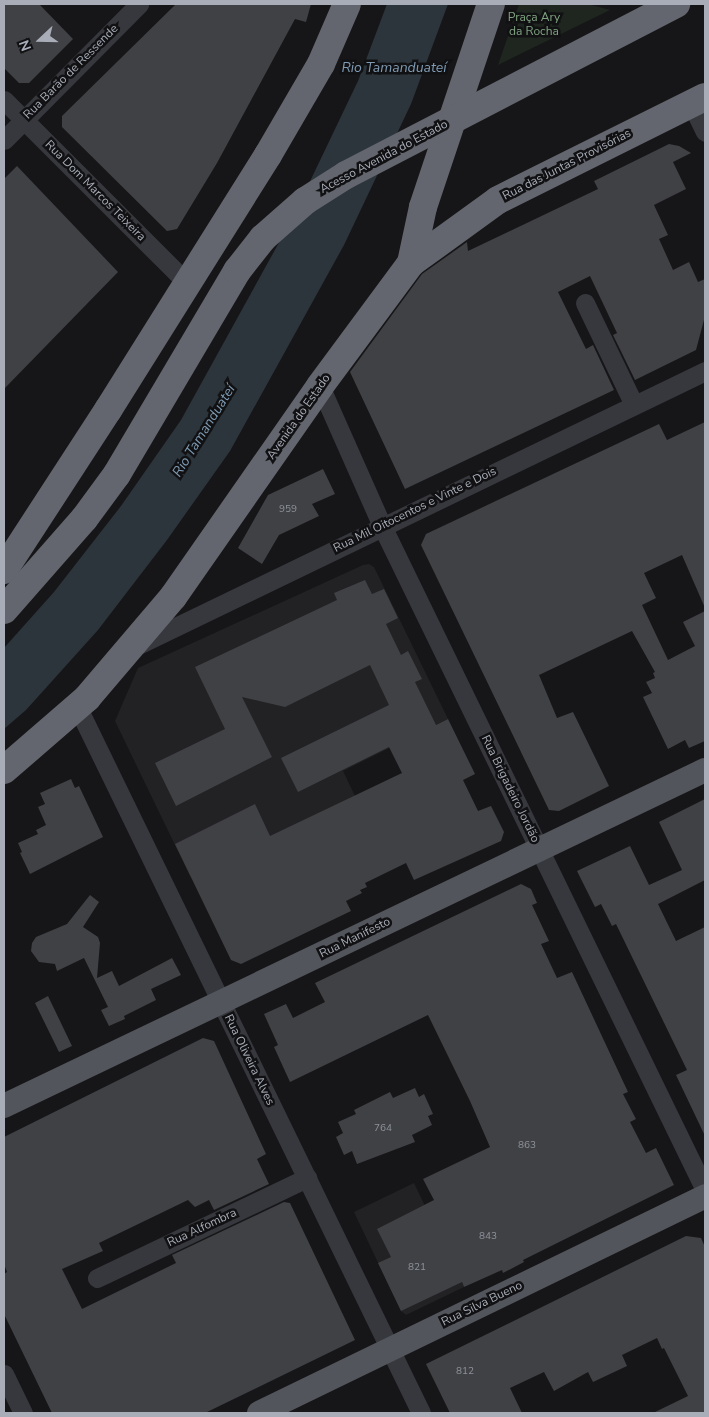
<!DOCTYPE html>
<meta charset="utf-8">
<style>
body{margin:0}
#map{position:relative;width:709px;height:1417px;overflow:hidden;background:#161618;font-family:"Nunito Sans",sans-serif}
div>[style]{position:absolute}
[style*='--x']{left:calc(var(--x)*1px);top:calc(var(--y)*1px);width:calc(var(--w)*1px);rotate:calc(var(--a)*1deg)}
.built>*{inset:0;background:#222225}
.green>*{inset:0;background:#1e261f}
.water>*{inset:0;background:#2c353c}
.building>*{inset:0;background:#404145}
.minor>*{height:19px;margin:-9.5px;padding:0 9.5px;transform-origin:9.5px;border-radius:9.5px;background:#37383d}
.major>*{height:24px;margin:-12px;padding:0 12px;transform-origin:12px;border-radius:12px;background:#53555c}
.highway>*{height:28px;margin:-14px;padding:0 14px;transform-origin:14px;border-radius:14px;background:#63666e}
.highway-bridge>*{height:28px;margin:-14px;padding:0 14px;transform-origin:14px;border-radius:14px;background:#63666e}
span{translate:-50% -50%;white-space:nowrap;text-align:center;line-height:1.15;-webkit-text-stroke:5px #111113;paint-order:stroke}
.number-label{font-size:10px;color:#8e929b}
.number-label span{-webkit-text-stroke-width:0}
.park-label{font-size:12px;color:#7fa381}
.street-label{font-size:12px;color:#a8adb8}
.water-label{font-size:14px;color:#7f9bb3;font-style:italic}
.frame{position:absolute;inset:0;border:5px solid #a8adb8;pointer-events:none}
.north{position:absolute;left:15px;top:15px;width:50px;height:50px;-webkit-text-stroke:4px #111113;paint-order:stroke;rotate:249deg;font-size:14px;font-weight:700;line-height:20px;text-align:center;color:#a8adb8}
.north::after{content:'';display:block;margin:auto;width:18px;height:22px;background:#a8adb8;clip-path:polygon(50% 0,100% 100%,50% 72%,0 100%)}
</style>
<div id="map">
<div class="built">
<div style="clip-path:polygon(369px 564px,374px 567px,448px 719px,343px 771px,355px 796px,190px 876px,115px 721px,138px 668px,363px 565px)"></div>
<div style="clip-path:polygon(414px 1183px,464px 1287px,406px 1315px,401px 1311px,354px 1212px)"></div>
</div>
<div class="green">
<div style="clip-path:polygon(519px 4px,588px 4px,610px 10px,498px 65px)"></div>
</div>
<div class="water">
<div style="clip-path:polygon(387px 4px,448px 4px,411px 104px,344px 245px,230px 451px,167px 540px,98px 630px,26px 710px,4px 729px,4px 648px,54px 592px,121px 506px,181px 420px,292px 219px,358px 81px)"></div>
</div>
<div class="building">
<div style="clip-path:polygon(4px 4px,39px 4px,73px 39px,29px 83px,19px 83px,4px 68px)"></div>
<div style="clip-path:polygon(176px 4px,311px 4px,306px 22px,295px 19px,217px 163px,177px 229px,167px 231px,62px 127px,62px 116px)"></div>
<div style="clip-path:polygon(669px 144px,679px 146px,691px 153px,673px 162px,686px 189px,654px 205px,668px 235px,659px 239px,673px 270px,689px 262px,698px 282px,705px 279px,705px 316px,696px 350px,635px 380px,613px 335px,617px 333px,590px 276px,558px 292px,586px 349px,593px 345px,614px 390px,405px 489px,350px 372px,422px 274px,467px 242px,468px 251px,598px 189px,594px 181px)"></div>
<div style="clip-path:polygon(17px 166px,118px 272px,4px 389px,4px 179px)"></div>
<div style="clip-path:polygon(705px 422px,705px 608px,682px 555px,644px 573px,656px 598px,642px 605px,668px 660px,695px 646px,683px 622px,705px 611px,705px 741px,689px 748px,685px 740px,668px 749px,643px 697px,652px 693px,646px 682px,655px 678px,653px 673px,655px 672px,632px 631px,539px 675px,557px 718px,573px 712px,609px 786px,559px 811px,549px 810px,421px 545px,426px 534px,659px 424px,667px 440px)"></div>
<div style="clip-path:polygon(323px 469px,335px 494px,312px 504px,319px 516px,279px 535px,262px 564px,238px 548px,268px 495px)"></div>
<div style="clip-path:polygon(365px 580px,372px 594px,384px 589px,398px 618px,386px 624px,401px 655px,408px 651px,422px 679px,415px 682px,436px 725px,448px 719px,475px 774px,463px 780px,478px 811px,491px 806px,504px 832px,501px 841px,414px 880px,406px 863px,365px 883px,367px 887px,360px 890px,362px 893px,346px 901px,351px 911px,241px 964px,231px 960px,175px 844px,255px 804px,270px 836px,402px 773px,389px 747px,298px 792px,281px 758px,389px 705px,370px 665px,285px 707px,242px 697px,272px 757px,176px 806px,155px 763px,225px 729px,195px 667px,337px 600px,334px 593px)"></div>
<div style="clip-path:polygon(71px 779px,75px 788px,79px 786px,103px 837px,30px 874px,20px 853px,22px 852px,18px 843px,38px 834px,36px 830px,46px 825px,38px 807px,45px 804px,40px 793px)"></div>
<div style="clip-path:polygon(705px 799px,705px 880px,658px 904px,676px 941px,705px 927px,705px 1136px,676px 1075px,687px 1070px,616px 924px,612px 926px,601px 904px,595px 907px,577px 871px,630px 846px,649px 885px,682px 870px,659px 822px)"></div>
<div style="clip-path:polygon(521px 884px,531px 889px,537px 903px,532px 905px,549px 941px,541px 944px,557px 978px,572px 972px,628px 1092px,623px 1094px,636px 1119px,630px 1122px,646px 1153px,656px 1148px,674px 1185px,523px 1260px,524px 1262px,503px 1273px,502px 1270px,464px 1287px,462px 1282px,401px 1311px,378px 1263px,391px 1257px,377px 1229px,434px 1200px,423px 1179px,490px 1147px,470px 1101px,428px 1015px,290px 1082px,274px 1047px,278px 1045px,264px 1014px,286px 1004px,293px 1018px,325px 1002px,315px 983px)"></div>
<div style="clip-path:polygon(90px 895px,99px 902px,83px 927px,98px 937px,100px 943px,97px 978px,112px 971px,119px 986px,172px 958px,181px 975px,151px 989px,156px 1000px,124px 1016px,125px 1019px,109px 1026px,101px 1010px,108px 1007px,84px 958px,57px 971px,55px 964px,39px 962px,31px 951px,32px 943px,36px 937px,67px 924px)"></div>
<div style="clip-path:polygon(48px 996px,72px 1046px,59px 1052px,35px 1003px)"></div>
<div style="clip-path:polygon(203px 1038px,214px 1041px,266px 1154px,257px 1159px,269px 1184px,214px 1210px,209px 1200px,195px 1207px,188px 1200px,99px 1243px,103px 1251px,62px 1269px,82px 1309px,176px 1263px,172px 1255px,284px 1202px,290px 1203px,355px 1340px,205px 1413px,52px 1413px,4px 1314px,4px 1274px,7px 1272px,4px 1264px,4px 1137px)"></div>
<div style="clip-path:polygon(415px 1088px,419px 1097px,424px 1094px,433px 1114px,428px 1116px,432px 1125px,412px 1135px,415px 1142px,357px 1164px,352px 1151px,344px 1155px,336px 1137px,343px 1133px,338px 1122px,356px 1114px,354px 1110px,390px 1092px,393px 1098px)"></div>
<div style="clip-path:polygon(686px 1236px,701px 1238px,705px 1247px,705px 1413px,653px 1413px,688px 1396px,664px 1348px,662px 1349px,657px 1338px,622px 1355px,627px 1366px,593px 1382px,588px 1372px,554px 1391px,544px 1372px,510px 1388px,522px 1413px,450px 1413px,426px 1364px)"></div>
</div>
<div class="minor">
<div style="--x:4;--y:100;--w:259;--a:45"></div>
<div style="--x:691;--y:103;--w:32;--a:64"></div>
<div style="--x:4;--y:140;--w:192;--a:-45.2"></div>
<div style="--x:585;--y:303;--w:113;--a:64.3"></div>
<div style="--x:320;--y:386;--w:153;--a:66.1"></div>
<div style="--x:382;--y:526;--w:738;--a:64.06"></div>
<div style="--x:136;--y:646;--w:632;--a:-25.79"></div>
<div style="--x:77;--y:706;--w:786;--a:64.05"></div>
<div style="--x:97;--y:1278;--w:233;--a:-25.5"></div>
<div style="--x:4;--y:1374;--w:43;--a:64"></div>
</div>
<div class="major">
<div style="--x:4;--y:1106;--w:777;--a:-25.61"></div>
<div style="--x:259;--y:1413;--w:496;--a:-25.9"></div>
</div>
<div class="highway">
<div style="--x:411;--y:263;--w:107;--a:-35.9"></div>
<div style="--x:498;--y:200;--w:231;--a:-26.5"></div>
<div style="--x:4;--y:570;--w:191;--a:-57"></div>
<div style="--x:108;--y:410;--w:301;--a:-57.9"></div>
<div style="--x:268;--y:155;--w:105;--a:-59.8"></div>
<div style="--x:321;--y:64;--w:65;--a:-66.6"></div>
<div style="--x:4;--y:610;--w:121;--a:-48.7"></div>
<div style="--x:4;--y:770;--w:110;--a:-40.9"></div>
<div style="--x:87;--y:698;--w:133;--a:-49.6"></div>
<div style="--x:173;--y:597;--w:257;--a:-55.1"></div>
<div style="--x:320;--y:386;--w:153;--a:-53.5"></div>
<div style="--x:411;--y:263;--w:57;--a:-77.9"></div>
<div style="--x:423;--y:207;--w:214;--a:-71.5"></div>
</div>
<div class="highway-bridge">
<div style="--x:84;--y:519;--w:56;--a:-53.7"></div>
<div style="--x:117;--y:474;--w:236;--a:-59.4"></div>
<div style="--x:237;--y:271;--w:42;--a:-51.8"></div>
<div style="--x:263;--y:238;--w:56;--a:-41.4"></div>
<div style="--x:305;--y:201;--w:49;--a:-32.4"></div>
<div style="--x:346;--y:175;--w:372;--a:-27.4"></div>
</div>
<div class="number-label">
<span style="left:288px;top:510px">959</span>
<span style="left:383px;top:1129px">764</span>
<span style="left:527px;top:1146px">863</span>
<span style="left:488px;top:1237px">843</span>
<span style="left:417px;top:1268px">821</span>
<span style="left:465px;top:1372px">812</span>
</div>
<div class="park-label">
<span style="left:534px;top:25px">Praça Ary<br>da Rocha</span>
</div>
<div class="street-label">
<span style="left:71px;top:72px;rotate:-45deg">Rua Barão de Ressende</span>
<span style="left:384px;top:157px;rotate:-28deg">Acesso Avenida do Estado</span>
<span style="left:567px;top:165px;rotate:-27deg">Rua das Juntas Provisórias</span>
<span style="left:95px;top:191px;rotate:45deg">Rua Dom Marcos Teixeira</span>
<span style="left:299px;top:417px;rotate:-55deg">Avenida do Estado</span>
<span style="left:415px;top:510px;rotate:-26deg">Rua Mil Oitocentos e Vinte e Dois</span>
<span style="left:510px;top:789px;rotate:64deg">Rua Brigadeiro Jordão</span>
<span style="left:355px;top:938px;rotate:-26deg">Rua Manifesto</span>
<span style="left:249px;top:1060px;rotate:64deg">Rua Oliveira Alves</span>
<span style="left:202px;top:1228px;rotate:-25deg">Rua Alfombra</span>
<span style="left:482px;top:1304px;rotate:-26deg">Rua Silva Bueno</span>
</div>
<div class="water-label">
<span style="left:394px;top:68px">Rio Tamanduateí</span>
<span style="left:204px;top:431px;rotate:-58deg">Rio Tamanduateí</span>
</div>
<div class="frame"></div>
<div class="north">N</div>
</div>
